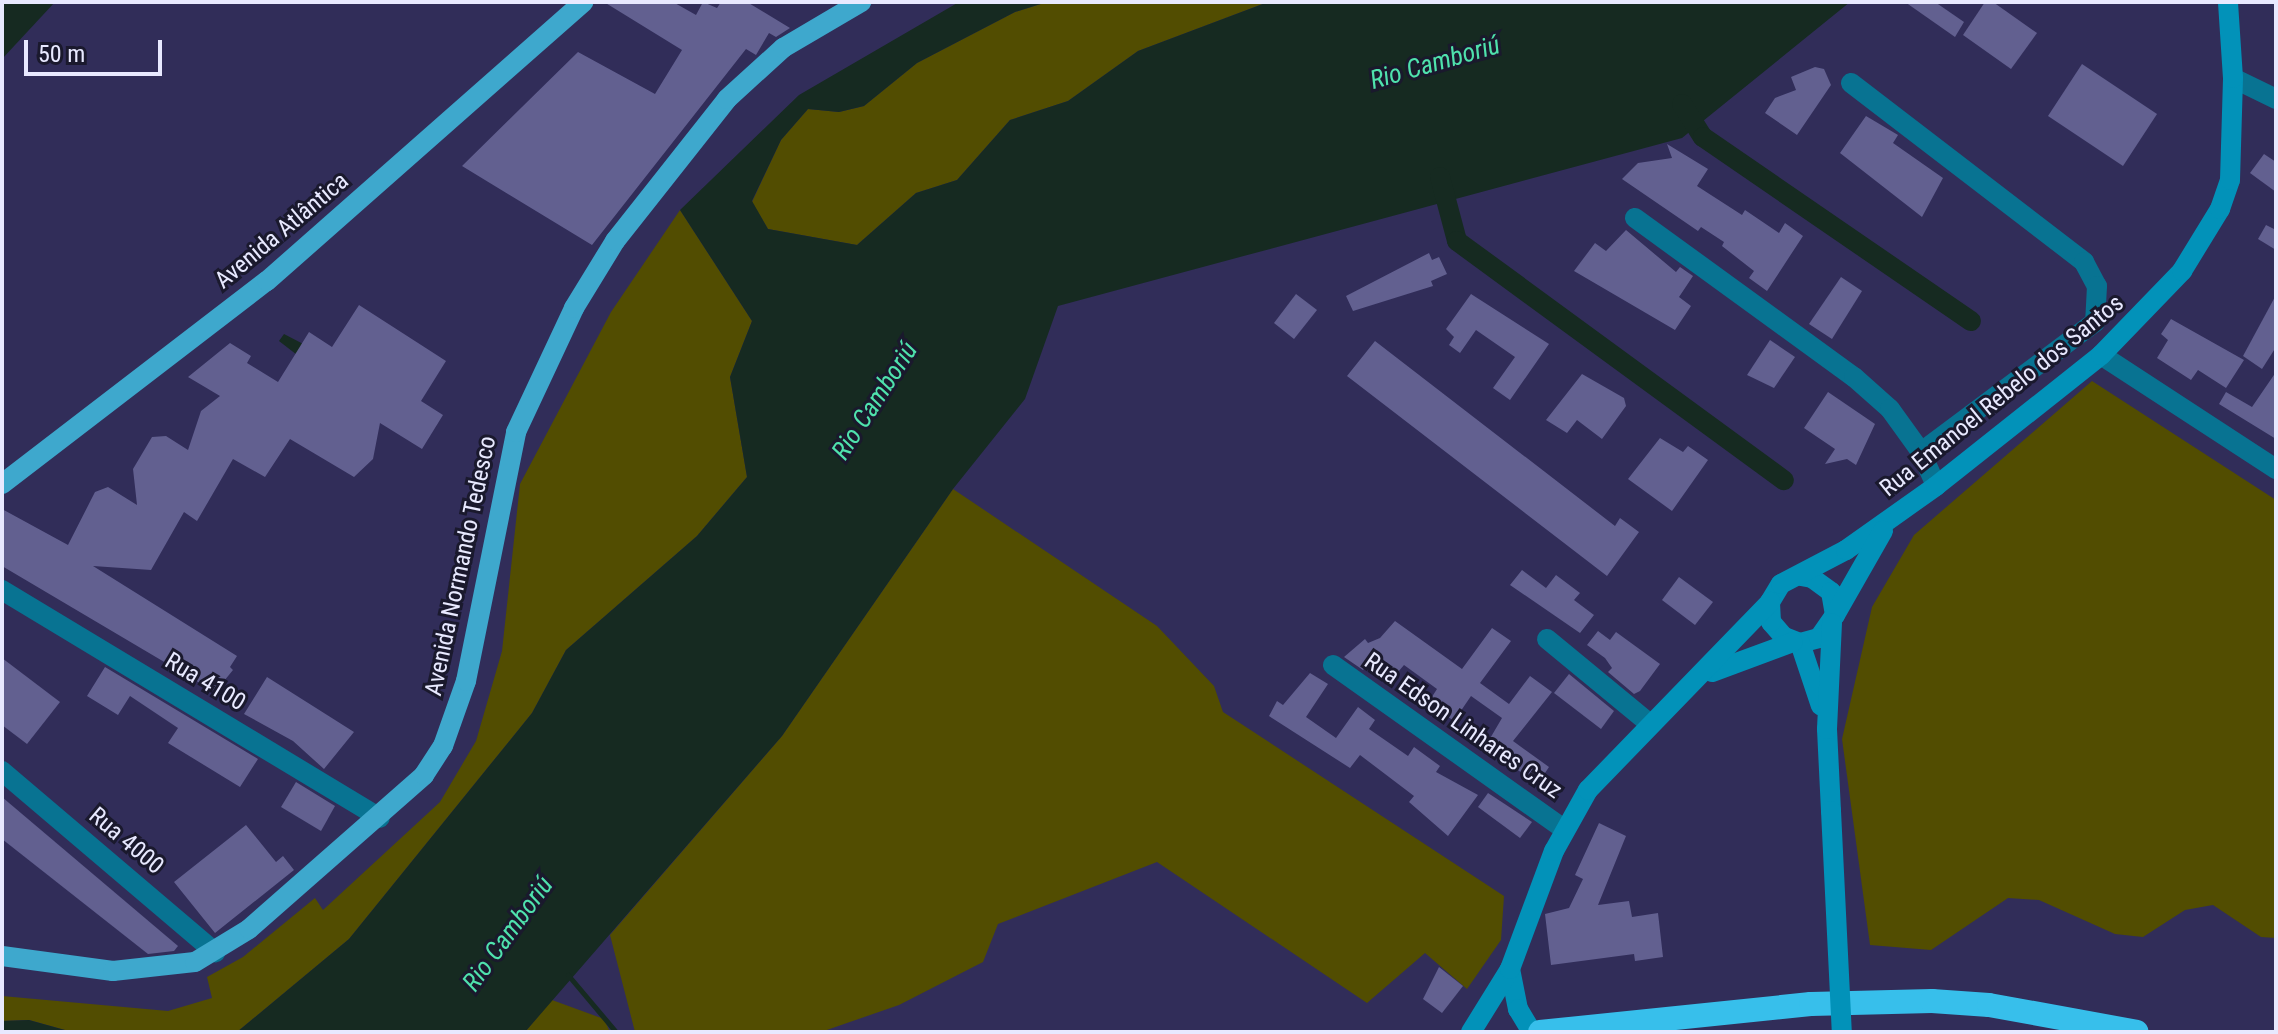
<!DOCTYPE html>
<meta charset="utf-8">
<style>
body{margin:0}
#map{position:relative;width:2278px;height:1034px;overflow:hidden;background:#312d59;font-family:"Roboto Condensed",sans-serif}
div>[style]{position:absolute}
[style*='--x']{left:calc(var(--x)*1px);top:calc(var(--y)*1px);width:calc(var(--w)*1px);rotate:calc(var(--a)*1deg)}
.green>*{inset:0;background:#524d01}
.water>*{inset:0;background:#162a21}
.stream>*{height:5px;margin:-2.5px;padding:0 2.5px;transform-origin:2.5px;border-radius:2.5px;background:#162a21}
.canal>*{height:20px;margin:-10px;padding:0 10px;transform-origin:10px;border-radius:10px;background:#162a21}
.building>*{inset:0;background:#626090}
.minor>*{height:20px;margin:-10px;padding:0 10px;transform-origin:10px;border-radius:10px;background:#087392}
.secondary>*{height:20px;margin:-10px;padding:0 10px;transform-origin:10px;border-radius:10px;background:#0292b9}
.primary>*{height:20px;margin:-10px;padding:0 10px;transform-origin:10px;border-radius:10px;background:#3ea8cd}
.motorway>*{height:24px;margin:-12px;padding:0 12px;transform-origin:12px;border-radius:12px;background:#37bfeb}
.secondary-bridge>*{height:20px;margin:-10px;padding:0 10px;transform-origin:10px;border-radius:10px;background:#0292b9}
span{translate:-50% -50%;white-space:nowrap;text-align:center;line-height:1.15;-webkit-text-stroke:6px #1a192d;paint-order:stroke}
.street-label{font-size:24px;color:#e8e9ff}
.water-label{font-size:26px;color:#4fe2ad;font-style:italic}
.frame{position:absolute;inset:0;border:4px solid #e8e9ff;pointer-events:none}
.scale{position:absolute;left:24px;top:40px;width:138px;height:36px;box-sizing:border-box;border:4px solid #e8e9ff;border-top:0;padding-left:10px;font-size:24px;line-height:28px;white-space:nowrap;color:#e8e9ff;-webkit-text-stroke:6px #1a192d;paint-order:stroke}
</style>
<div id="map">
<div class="green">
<div style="clip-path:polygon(1047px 2px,1268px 2px,1138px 51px,1068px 101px,1010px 120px,957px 180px,916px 193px,857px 245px,768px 229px,752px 202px,781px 140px,808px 109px,839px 112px,864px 106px,917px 63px,1015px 12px)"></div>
<div style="clip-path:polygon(680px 210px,752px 321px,730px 377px,747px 477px,697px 536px,566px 650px,532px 713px,349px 939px,237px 1032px,72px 1032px,29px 1020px,2px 1021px,2px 996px,168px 1011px,212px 998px,207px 977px,243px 957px,315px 898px,323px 910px,440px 802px,476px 741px,502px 651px,520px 484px,611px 312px)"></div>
<div style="clip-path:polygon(2092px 381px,2276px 500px,2276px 938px,2261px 937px,2213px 905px,2185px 910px,2143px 937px,2115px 934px,2039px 900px,2008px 898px,1931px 950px,1870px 945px,1842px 739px,1872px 607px,1914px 535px)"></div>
<div style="clip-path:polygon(953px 489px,1157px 626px,1214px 686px,1223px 712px,1504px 896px,1501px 940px,1467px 989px,1425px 953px,1367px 1003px,1157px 862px,998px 924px,983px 962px,899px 1005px,821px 1032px,635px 1032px,610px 935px,782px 736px)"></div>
<div style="clip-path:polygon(552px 1000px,604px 1019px,610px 1032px,525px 1032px)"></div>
</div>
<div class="water">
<div style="clip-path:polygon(2px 2px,55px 2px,2px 59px)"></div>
<div style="clip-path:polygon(959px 2px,1047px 2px,1015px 12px,917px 63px,864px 106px,839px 112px,808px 109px,781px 140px,752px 201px,768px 229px,857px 245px,916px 193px,957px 180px,1010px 120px,1068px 101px,1138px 51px,1268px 2px,1850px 2px,1682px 138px,1058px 306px,1025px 399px,953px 489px,782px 736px,525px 1032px,237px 1032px,349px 939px,532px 713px,566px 650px,697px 536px,747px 477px,730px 377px,752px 321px,680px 210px,799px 95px)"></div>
<div style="clip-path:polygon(284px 334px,309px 347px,301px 358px,279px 341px)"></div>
<div style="clip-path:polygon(29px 1020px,72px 1032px,2px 1032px,2px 1021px)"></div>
</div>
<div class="stream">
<div style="--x:568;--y:975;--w:75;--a:49.9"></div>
</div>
<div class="canal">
<div style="--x:1682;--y:104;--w:39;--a:58"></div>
<div style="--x:1703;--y:137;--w:325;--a:34.5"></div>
<div style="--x:1440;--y:177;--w:66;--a:75.1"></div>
<div style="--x:1457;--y:241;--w:405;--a:36.2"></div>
</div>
<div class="building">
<div style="clip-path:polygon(604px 2px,673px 2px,696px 15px,703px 2px,717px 8px,721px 2px,747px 2px,790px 28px,776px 37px,769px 33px,756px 55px,746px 49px,592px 245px,462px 166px,578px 52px,655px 94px,682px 50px)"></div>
<div style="clip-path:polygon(1905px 2px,1935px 2px,1964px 22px,1955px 37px)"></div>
<div style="clip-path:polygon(1985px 2px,1993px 2px,2037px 33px,2011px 69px,1963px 35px)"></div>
<div style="clip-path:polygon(2082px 64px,2157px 114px,2123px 166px,2048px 116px)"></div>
<div style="clip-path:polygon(1815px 67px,1824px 69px,1831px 85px,1797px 135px,1765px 113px,1775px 98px,1796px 90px,1791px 77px)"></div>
<div style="clip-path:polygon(1866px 116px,1898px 135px,1893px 143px,1943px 178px,1922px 217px,1840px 153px)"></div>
<div style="clip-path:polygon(1667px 144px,1708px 169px,1697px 186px,1742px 215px,1745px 210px,1779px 233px,1785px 223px,1803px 236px,1767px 291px,1749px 278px,1754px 271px,1722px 246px,1724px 242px,1701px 227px,1698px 231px,1622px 179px,1638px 163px,1672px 158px)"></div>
<div style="clip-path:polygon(2264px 154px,2276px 162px,2276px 192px,2250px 173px)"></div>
<div style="clip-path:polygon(2266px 225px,2276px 230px,2276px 250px,2258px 239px)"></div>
<div style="clip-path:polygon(1626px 230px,1676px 272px,1680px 267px,1693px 276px,1679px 297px,1691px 306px,1675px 330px,1574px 271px,1595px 243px,1606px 251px)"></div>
<div style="clip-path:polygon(1429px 253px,1432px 260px,1439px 257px,1447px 274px,1431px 281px,1433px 286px,1353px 311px,1346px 296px)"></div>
<div style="clip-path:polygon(1841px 277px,1862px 291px,1832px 339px,1809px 324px)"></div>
<div style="clip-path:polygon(1296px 294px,1317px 310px,1294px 339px,1274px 323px)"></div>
<div style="clip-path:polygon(1471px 294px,1549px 344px,1510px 400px,1493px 388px,1515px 357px,1476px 330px,1460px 353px,1449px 345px,1454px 337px,1446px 329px)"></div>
<div style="clip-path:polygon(2276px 295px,2276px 347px,2262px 369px,2243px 356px)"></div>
<div style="clip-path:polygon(359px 305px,446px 361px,421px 401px,443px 415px,422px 449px,380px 423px,373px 459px,354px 477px,290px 439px,265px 477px,233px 459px,197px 521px,184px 512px,151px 570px,93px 566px,237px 656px,230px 667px,233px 670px,215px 692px,2px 566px,2px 509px,68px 545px,95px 492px,108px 487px,137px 505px,133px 469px,152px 437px,166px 436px,188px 450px,201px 411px,220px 396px,188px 377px,230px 343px,251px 356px,247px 363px,278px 382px,309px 332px,332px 347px)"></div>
<div style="clip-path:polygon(2171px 319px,2244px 360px,2226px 388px,2198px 370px,2191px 380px,2157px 358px,2168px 340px,2161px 334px)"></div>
<div style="clip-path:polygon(1770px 340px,1795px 357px,1774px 388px,1747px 375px)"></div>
<div style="clip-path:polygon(1375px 341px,1615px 526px,1620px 518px,1639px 532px,1607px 576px,1347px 376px)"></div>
<div style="clip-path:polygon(2276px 372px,2276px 439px,2219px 404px,2226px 392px,2252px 407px)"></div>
<div style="clip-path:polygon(1582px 374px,1624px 398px,1626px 406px,1602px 439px,1577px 420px,1567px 433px,1546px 420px)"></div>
<div style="clip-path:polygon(1828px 392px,1875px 424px,1856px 465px,1847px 459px,1825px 464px,1835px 449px,1804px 428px)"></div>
<div style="clip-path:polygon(1660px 438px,1683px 452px,1688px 446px,1708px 460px,1672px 511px,1628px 479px)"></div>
<div style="clip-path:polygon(1522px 570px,1546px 588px,1556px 575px,1580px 593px,1574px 600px,1594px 615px,1580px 633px,1510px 585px)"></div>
<div style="clip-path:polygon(1679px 577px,1713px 602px,1695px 625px,1662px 600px)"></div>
<div style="clip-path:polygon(1395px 621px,1462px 669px,1492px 628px,1511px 641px,1480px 683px,1509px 704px,1530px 676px,1552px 692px,1513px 741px,1549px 767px,1541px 779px,1532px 780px,1485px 747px,1502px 718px,1471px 696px,1454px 721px,1428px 703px,1437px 689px,1404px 665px,1392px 679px,1370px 661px,1363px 670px,1344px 657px,1365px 639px,1368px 643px,1380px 638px)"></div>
<div style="clip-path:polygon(1598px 631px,1610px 640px,1616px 632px,1660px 664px,1640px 691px,1634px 694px,1608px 672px,1612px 668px,1605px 658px,1587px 645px)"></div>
<div style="clip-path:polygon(2px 658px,60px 702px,27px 744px,2px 725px)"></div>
<div style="clip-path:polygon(105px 667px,258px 759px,240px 787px,168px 743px,178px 728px,130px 696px,118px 715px,87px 696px)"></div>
<div style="clip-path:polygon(1310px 673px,1328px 684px,1306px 717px,1336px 738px,1358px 707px,1375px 720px,1369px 729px,1408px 756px,1414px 747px,1440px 766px,1436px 772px,1478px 795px,1448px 836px,1409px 802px,1414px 796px,1360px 755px,1350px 768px,1269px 716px,1277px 701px,1283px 705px)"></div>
<div style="clip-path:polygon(1569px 674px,1614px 711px,1601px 729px,1554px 693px)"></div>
<div style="clip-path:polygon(267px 677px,354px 732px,324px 769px,293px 741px,244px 714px)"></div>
<div style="clip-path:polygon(296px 782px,335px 806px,321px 831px,281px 807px)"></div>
<div style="clip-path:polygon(1488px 793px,1532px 822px,1520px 838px,1478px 807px)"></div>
<div style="clip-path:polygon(2px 797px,178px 946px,174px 951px,148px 954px,2px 839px)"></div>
<div style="clip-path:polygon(1599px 823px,1626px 836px,1598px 905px,1629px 901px,1632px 917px,1658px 913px,1663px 957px,1635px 961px,1634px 954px,1551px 965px,1545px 914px,1569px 908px,1583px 879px,1575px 875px)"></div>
<div style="clip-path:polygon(246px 825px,276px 862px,283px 856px,294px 870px,215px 933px,174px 882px)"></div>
<div style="clip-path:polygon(1439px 967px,1463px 986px,1442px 1013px,1423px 999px)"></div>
</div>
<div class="minor">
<div style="--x:2233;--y:78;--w:48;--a:26"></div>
<div style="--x:1851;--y:83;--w:294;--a:37.5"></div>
<div style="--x:2084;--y:262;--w:27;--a:62"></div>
<div style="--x:2097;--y:286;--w:36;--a:93"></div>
<div style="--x:2095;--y:322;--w:217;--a:143.2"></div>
<div style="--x:1635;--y:218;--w:271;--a:36"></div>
<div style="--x:1854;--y:377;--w:48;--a:41.6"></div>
<div style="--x:1890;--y:409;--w:53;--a:54.2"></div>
<div style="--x:1921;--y:452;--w:37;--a:66"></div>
<div style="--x:2101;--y:355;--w:209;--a:33.1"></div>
<div style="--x:2;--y:590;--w:441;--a:31.1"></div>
<div style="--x:1547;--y:639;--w:132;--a:39.5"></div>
<div style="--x:1333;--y:665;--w:283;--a:35.4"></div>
<div style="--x:2;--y:771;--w:280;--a:40.4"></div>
</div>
<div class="secondary">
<div style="--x:1801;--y:576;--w:11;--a:10"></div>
<div style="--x:1812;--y:578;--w:24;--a:36"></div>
<div style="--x:1831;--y:592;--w:23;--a:80"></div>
<div style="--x:1835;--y:615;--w:28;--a:125"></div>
<div style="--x:1819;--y:638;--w:20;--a:165"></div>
<div style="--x:1800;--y:643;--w:17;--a:-159"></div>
<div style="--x:1784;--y:637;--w:20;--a:-131"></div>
<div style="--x:1771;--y:622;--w:20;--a:-93"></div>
<div style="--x:1770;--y:602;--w:21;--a:-59"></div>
<div style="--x:1781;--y:584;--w:73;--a:-27.6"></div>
<div style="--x:1846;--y:550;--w:110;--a:-35.4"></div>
<div style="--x:1936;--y:486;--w:211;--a:-38.4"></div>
<div style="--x:2101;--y:355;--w:117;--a:-46"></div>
<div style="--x:2182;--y:271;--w:73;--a:-58.5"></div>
<div style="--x:2220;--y:209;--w:31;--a:-71"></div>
<div style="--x:2230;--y:180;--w:102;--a:-88.3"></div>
<div style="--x:2233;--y:78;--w:76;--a:-93.8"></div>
<div style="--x:1835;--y:615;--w:97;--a:-60.3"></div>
<div style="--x:1800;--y:643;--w:66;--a:71.6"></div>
<div style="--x:1712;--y:672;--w:86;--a:-20.3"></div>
<div style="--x:1831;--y:811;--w:82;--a:-92.8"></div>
<div style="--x:1827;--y:729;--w:106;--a:-87.3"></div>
<div style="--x:1510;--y:969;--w:41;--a:78.7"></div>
<div style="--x:1518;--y:1009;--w:27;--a:59"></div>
<div style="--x:1471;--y:1032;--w:74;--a:-58.2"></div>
<div style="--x:1510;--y:969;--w:126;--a:-69.6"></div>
<div style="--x:1554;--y:851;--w:70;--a:-60.9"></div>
<div style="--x:1588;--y:790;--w:262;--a:-45.9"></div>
</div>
<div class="primary">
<div style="--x:2;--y:484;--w:334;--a:-37.5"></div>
<div style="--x:267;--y:281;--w:422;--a:-41.4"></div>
<div style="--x:2;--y:956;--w:112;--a:7.7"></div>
<div style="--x:113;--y:971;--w:82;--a:-6.3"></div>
<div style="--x:195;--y:962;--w:63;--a:-31.4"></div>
<div style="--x:249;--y:929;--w:233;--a:-41.3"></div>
<div style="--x:424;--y:775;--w:35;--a:-57"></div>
<div style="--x:443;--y:746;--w:69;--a:-70.5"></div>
<div style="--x:466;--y:681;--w:254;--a:-78.6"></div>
<div style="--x:516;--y:432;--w:137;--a:-64.9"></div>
<div style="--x:574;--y:308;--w:79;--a:-58.5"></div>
<div style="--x:615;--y:241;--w:181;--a:-51.7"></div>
<div style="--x:727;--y:99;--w:76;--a:-42.3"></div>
<div style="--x:783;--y:48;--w:91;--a:-30.5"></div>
</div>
<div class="motorway">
<div style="--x:1540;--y:1032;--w:272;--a:-5.9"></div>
<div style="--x:1811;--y:1004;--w:121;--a:-1.4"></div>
<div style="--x:1932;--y:1001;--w:57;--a:4"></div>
<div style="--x:1989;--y:1005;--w:150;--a:10.3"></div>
</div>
<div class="secondary-bridge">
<div style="--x:1831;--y:811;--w:221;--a:87.2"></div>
</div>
<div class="street-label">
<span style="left:282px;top:231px;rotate:-40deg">Avenida Atlântica</span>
<span style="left:2002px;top:396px;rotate:-39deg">Rua Emanoel Rebelo dos Santos</span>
<span style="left:461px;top:566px;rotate:-78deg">Avenida Normando Tedesco</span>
<span style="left:205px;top:682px;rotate:31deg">Rua 4100</span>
<span style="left:1463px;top:726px;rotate:35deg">Rua Edson Linhares Cruz</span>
<span style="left:126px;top:841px;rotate:40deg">Rua 4000</span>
</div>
<div class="water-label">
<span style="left:1435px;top:63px;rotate:-16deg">Rio Camboriú</span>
<span style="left:875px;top:401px;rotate:-57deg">Rio Camboriú</span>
<span style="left:508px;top:934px;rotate:-54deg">Rio Camboriú</span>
</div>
<div class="frame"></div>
<div class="scale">50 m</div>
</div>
